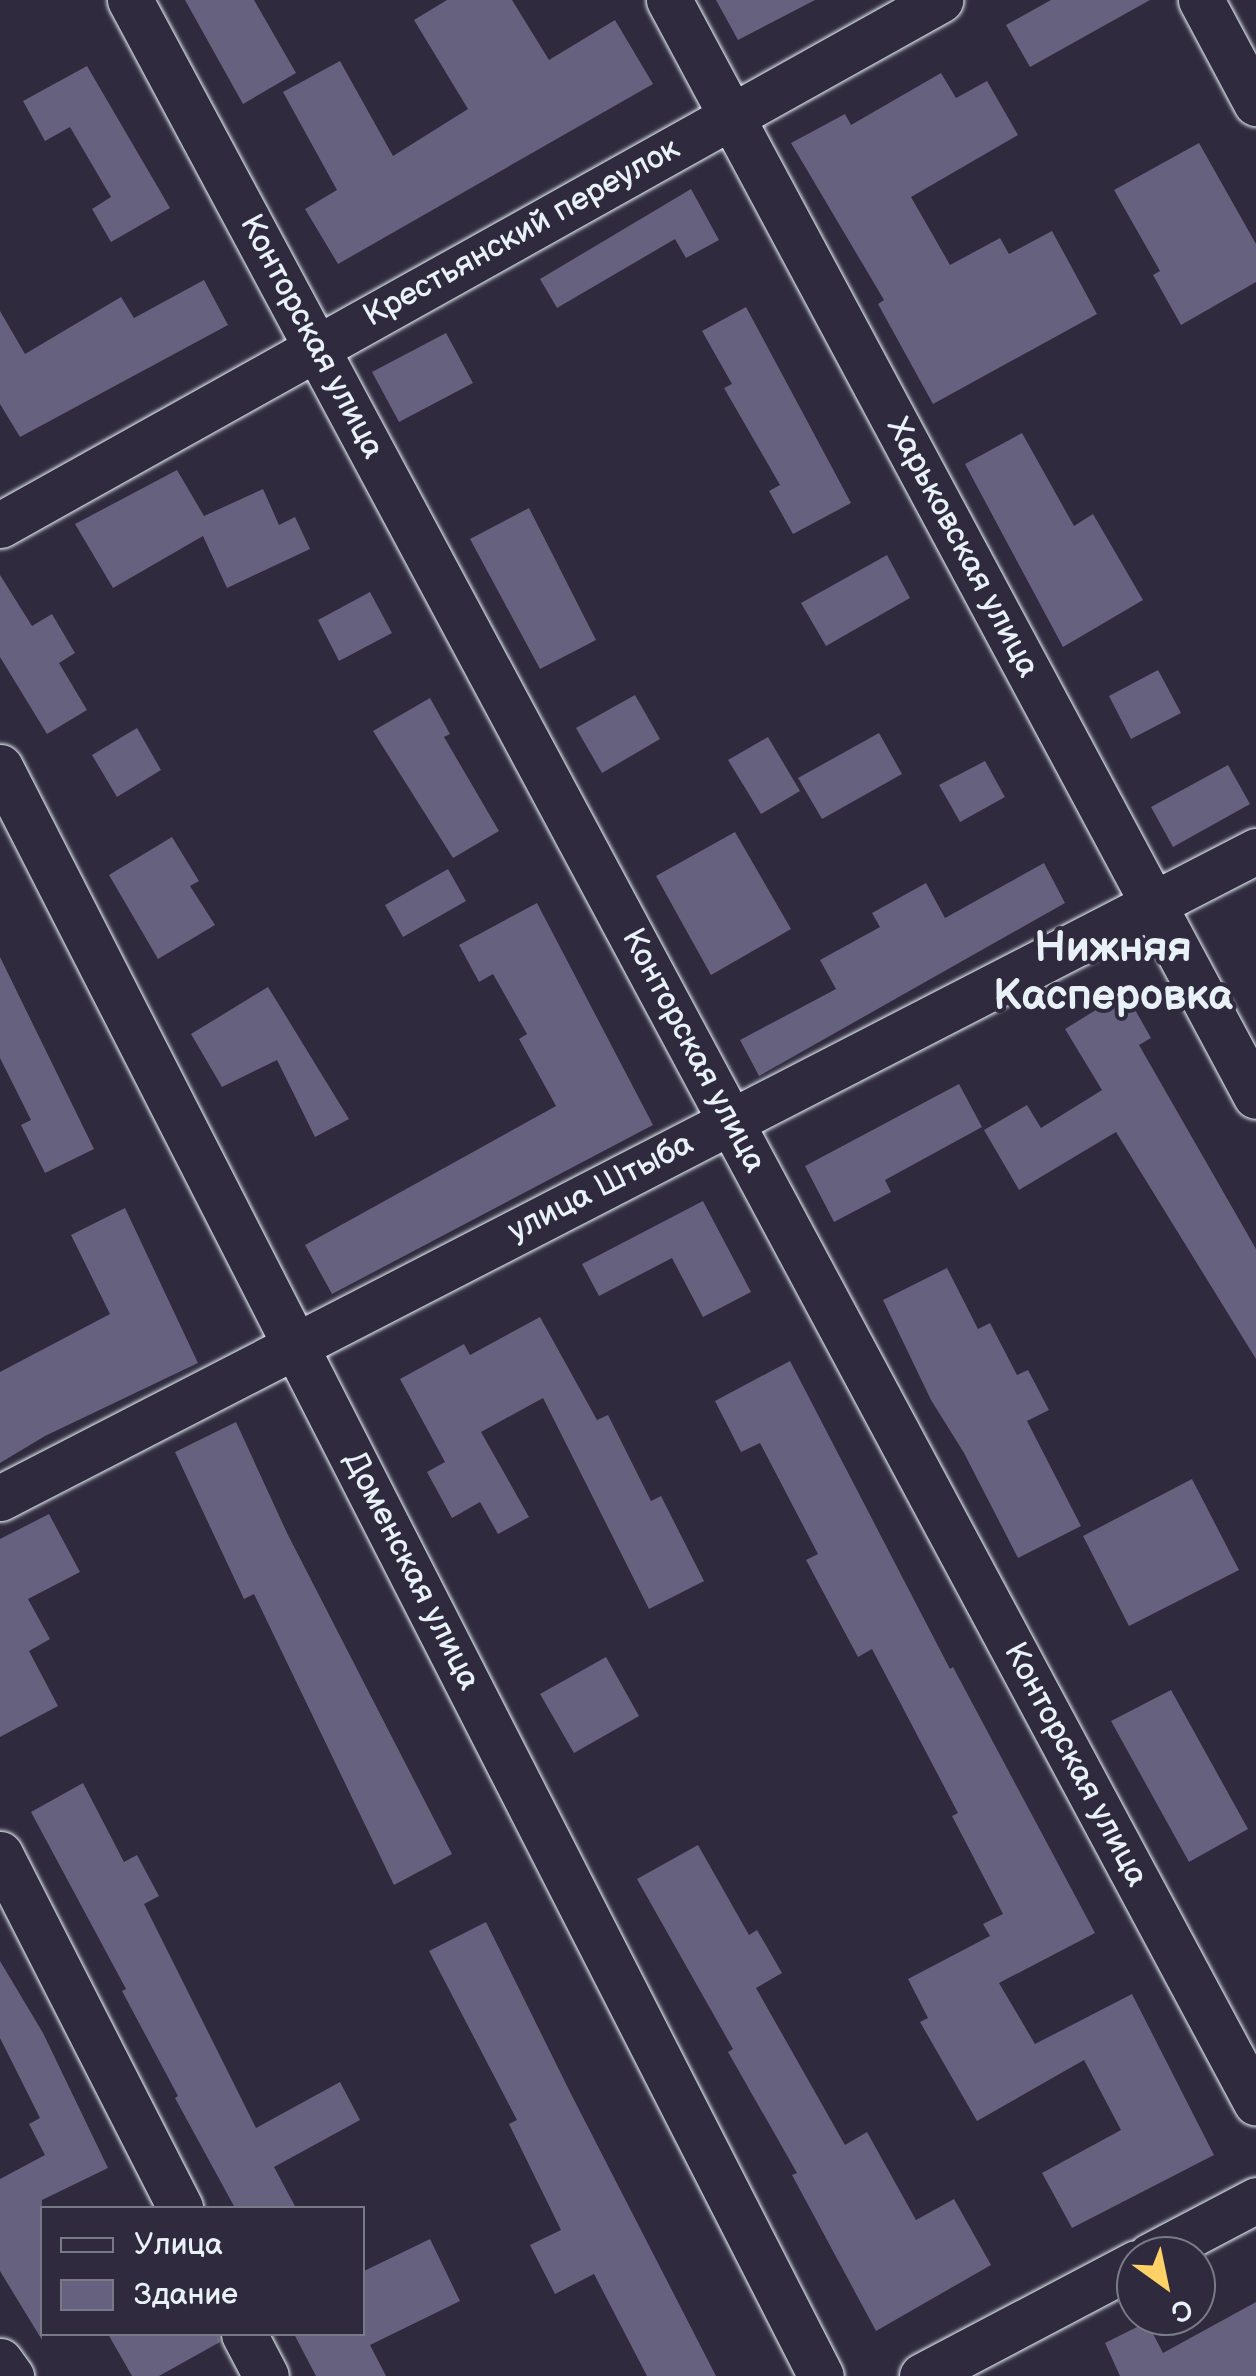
<!DOCTYPE html>
<meta charset="utf-8">
<style>
body{margin:0}
#map{position:relative;width:1256px;height:2376px;overflow:hidden;background:#2f2a3d;font-family:"Balsamiq Sans",sans-serif}
div>[style]{position:absolute}
[style*='--x']{left:calc(var(--x)*1px);top:calc(var(--y)*1px);width:calc(var(--w)*1px);rotate:calc(var(--a)*1deg)}
.building>*{inset:0;background:#65617f}
.roads{filter:drop-shadow(0 0 2px #e8f1f8) drop-shadow(0 0 2px #e8f1f8)}
.street>*{height:45px;margin:-22.5px;padding:0 22.5px;transform-origin:22.5px;border-radius:22.5px;background:#2f2a3d}
span{translate:-50% -50%;white-space:nowrap;text-align:center;line-height:1.15;-webkit-text-stroke:8px #2f2a3d;paint-order:stroke}
.street-label{font-size:32px;color:#e8f1f8}
.district-label{font-size:42px;color:#e8f1f8;font-weight:700}
.legend{position:absolute;left:40px;top:2206px;width:325px;height:130px;box-sizing:border-box;background:#2f2a3d;border:2px solid #797a88;margin:0;padding:12px 18px;list-style:none;font-size:30px;color:#e8f1f8}
.legend li{display:flex;align-items:center;gap:20px;height:50px}
.legend b{width:50px;border:2px solid #797a88}
.north{position:absolute;left:1116px;top:2236px;width:100px;height:100px;box-sizing:border-box;background:#2f2a3d;border:2px solid #797a88;border-radius:50%;rotate:147deg;font-size:28px;font-weight:700;line-height:40px;text-align:center;color:#e8f1f8}
.north::after{content:'';display:block;margin:auto;width:35px;height:45px;background:#ffd166;clip-path:polygon(50% 0,100% 100%,50% 72%,0 100%)}
</style>
<div id="map">
<div class="building">
<div style="clip-path:polygon(185px 0,254px 0,296px 73px,243px 104px)"></div>
<div style="clip-path:polygon(447px 0,512px 0,549px 60px,615px 20px,653px 84px,338px 264px,305px 209px,337px 190px,283px 92px,340px 61px,393px 156px,468px 109px,414px 20px)"></div>
<div style="clip-path:polygon(716px 0,815px 0,738px 40px)"></div>
<div style="clip-path:polygon(1051px 0,1150px 0,1030px 67px,1006px 25px)"></div>
<div style="clip-path:polygon(87px 66px,170px 208px,111px 242px,92px 209px,111px 197px,70px 127px,45px 141px,23px 101px)"></div>
<div style="clip-path:polygon(941px 73px,956px 98px,987px 81px,1018px 135px,911px 197px,950px 265px,1000px 238px,1009px 254px,1052px 231px,1097px 314px,933px 404px,878px 304px,884px 300px,791px 143px,845px 114px,851px 125px)"></div>
<div style="clip-path:polygon(1199px 143px,1256px 244px,1256px 282px,1181px 325px,1153px 275px,1160px 271px,1114px 190px)"></div>
<div style="clip-path:polygon(691px 189px,719px 240px,686px 258px,675px 239px,557px 308px,540px 279px)"></div>
<div style="clip-path:polygon(204px 280px,228px 325px,20px 437px,0 404px,0 311px,25px 354px,121px 297px,134px 318px)"></div>
<div style="clip-path:polygon(746px 307px,851px 503px,793px 534px,769px 491px,780px 485px,724px 388px,732px 384px,702px 331px)"></div>
<div style="clip-path:polygon(446px 333px,473px 383px,399px 422px,372px 372px)"></div>
<div style="clip-path:polygon(1022px 433px,1074px 526px,1093px 514px,1143px 600px,1063px 647px,965px 464px)"></div>
<div style="clip-path:polygon(177px 470px,204px 516px,263px 489px,279px 525px,295px 517px,310px 549px,227px 588px,203px 536px,113px 588px,75px 524px)"></div>
<div style="clip-path:polygon(529px 508px,596px 640px,540px 669px,470px 539px)"></div>
<div style="clip-path:polygon(887px 555px,910px 598px,826px 646px,801px 603px)"></div>
<div style="clip-path:polygon(0 575px,32px 626px,52px 614px,75px 653px,59px 663px,87px 710px,47px 734px,0 657px)"></div>
<div style="clip-path:polygon(370px 592px,392px 633px,339px 661px,318px 620px)"></div>
<div style="clip-path:polygon(1158px 670px,1181px 713px,1131px 739px,1109px 696px)"></div>
<div style="clip-path:polygon(635px 695px,660px 739px,602px 773px,576px 728px)"></div>
<div style="clip-path:polygon(430px 698px,450px 734px,444px 737px,499px 831px,453px 858px,373px 731px)"></div>
<div style="clip-path:polygon(137px 728px,161px 770px,117px 797px,92px 755px)"></div>
<div style="clip-path:polygon(879px 733px,902px 774px,822px 819px,798px 778px)"></div>
<div style="clip-path:polygon(768px 737px,800px 791px,761px 814px,728px 760px)"></div>
<div style="clip-path:polygon(985px 761px,1005px 797px,960px 822px,939px 785px)"></div>
<div style="clip-path:polygon(1228px 765px,1250px 804px,1173px 847px,1151px 807px)"></div>
<div style="clip-path:polygon(735px 832px,791px 929px,711px 975px,656px 876px)"></div>
<div style="clip-path:polygon(172px 837px,199px 881px,190px 886px,215px 925px,158px 959px,109px 875px)"></div>
<div style="clip-path:polygon(1044px 863px,1065px 903px,759px 1076px,740px 1040px,836px 989px,820px 960px,880px 927px,872px 913px,926px 883px,945px 918px)"></div>
<div style="clip-path:polygon(448px 869px,466px 901px,403px 937px,385px 905px)"></div>
<div style="clip-path:polygon(537px 903px,653px 1125px,332px 1294px,305px 1245px,556px 1106px,519px 1039px,527px 1034px,493px 974px,479px 982px,459px 945px)"></div>
<div style="clip-path:polygon(0 957px,94px 1149px,45px 1173px,21px 1125px,31px 1120px,0 1058px)"></div>
<div style="clip-path:polygon(268px 987px,349px 1119px,315px 1137px,277px 1060px,222px 1087px,191px 1034px)"></div>
<div style="clip-path:polygon(1125px 992px,1151px 1038px,1139px 1045px,1256px 1249px,1256px 1359px,1116px 1132px,1019px 1190px,984px 1130px,1027px 1105px,1041px 1128px,1102px 1090px,1065px 1029px)"></div>
<div style="clip-path:polygon(959px 1084px,982px 1127px,885px 1180px,891px 1192px,834px 1222px,805px 1166px)"></div>
<div style="clip-path:polygon(703px 1201px,751px 1292px,703px 1317px,672px 1258px,599px 1296px,582px 1264px)"></div>
<div style="clip-path:polygon(125px 1208px,198px 1363px,45px 1436px,0 1463px,0 1372px,110px 1314px,71px 1235px)"></div>
<div style="clip-path:polygon(947px 1268px,978px 1329px,990px 1323px,1017px 1375px,1028px 1370px,1049px 1410px,1027px 1421px,1081px 1526px,1018px 1558px,964px 1453px,931px 1400px,883px 1300px)"></div>
<div style="clip-path:polygon(540px 1317px,597px 1420px,608px 1415px,651px 1501px,661px 1496px,704px 1581px,649px 1609px,543px 1398px,481px 1432px,529px 1517px,498px 1534px,480px 1502px,452px 1518px,427px 1472px,445px 1462px,400px 1379px,464px 1344px,470px 1355px)"></div>
<div style="clip-path:polygon(790px 1361px,950px 1669px,953px 1667px,1095px 1933px,999px 1983px,1035px 2044px,1132px 1994px,1214px 2155px,1072px 2228px,1042px 2173px,1121px 2130px,1084px 2060px,977px 2121px,920px 2022px,928px 2018px,908px 1979px,990px 1936px,983px 1924px,1003px 1914px,952px 1816px,958px 1813px,872px 1649px,858px 1657px,806px 1560px,818px 1554px,760px 1443px,741px 1452px,715px 1401px)"></div>
<div style="clip-path:polygon(236px 1422px,287px 1533px,452px 1854px,394px 1885px,254px 1594px,244px 1599px,175px 1452px)"></div>
<div style="clip-path:polygon(1192px 1479px,1239px 1570px,1129px 1626px,1083px 1536px)"></div>
<div style="clip-path:polygon(49px 1514px,80px 1572px,28px 1599px,50px 1639px,29px 1651px,58px 1706px,0 1737px,0 1539px)"></div>
<div style="clip-path:polygon(606px 1657px,639px 1716px,574px 1753px,540px 1694px)"></div>
<div style="clip-path:polygon(1171px 1690px,1248px 1829px,1189px 1862px,1111px 1721px)"></div>
<div style="clip-path:polygon(83px 1783px,124px 1862px,137px 1855px,159px 1896px,144px 1904px,256px 2128px,340px 2082px,360px 2120px,274px 2167px,296px 2208px,235px 2208px,175px 2098px,178px 2096px,122px 1991px,126px 1989px,31px 1812px)"></div>
<div style="clip-path:polygon(698px 1845px,749px 1935px,757px 1930px,782px 1973px,756px 1988px,845px 2145px,867px 2132px,916px 2220px,954px 2199px,991px 2265px,876px 2331px,792px 2175px,797px 2173px,728px 2052px,733px 2049px,637px 1879px)"></div>
<div style="clip-path:polygon(486px 1922px,571px 2094px,716px 2376px,647px 2376px,594px 2274px,555px 2294px,530px 2245px,561px 2230px,509px 2124px,517px 2120px,429px 1951px)"></div>
<div style="clip-path:polygon(0 1961px,43px 2033px,108px 2168px,42px 2200px,42px 2340px,0 2271px,0 2179px,45px 2155px,29px 2124px,40px 2118px,0 2038px)"></div>
<div style="clip-path:polygon(430px 2239px,460px 2301px,370px 2345px,386px 2376px,316px 2376px,294px 2334px,362px 2334px,362px 2272px)"></div>
<div style="clip-path:polygon(1256px 2302px,1256px 2376px,1120px 2376px,1105px 2343px,1147px 2322px,1163px 2353px)"></div>
<div style="clip-path:polygon(108px 2334px,218px 2334px,220px 2342px,159px 2376px,132px 2376px)"></div>
</div>
<div class="roads">
<div class="street">
<div style="--x:130;--y:0;--w:2385;--a:61.83"></div>
<div style="--x:669;--y:0;--w:1243;--a:61.83"></div>
<div style="--x:1201;--y:0;--w:117;--a:61.9"></div>
<div style="--x:0;--y:525;--w:1077;--a:-29.18"></div>
<div style="--x:0;--y:767;--w:1806;--a:62.97"></div>
<div style="--x:0;--y:1498;--w:1413;--a:-27.25"></div>
<div style="--x:0;--y:1854;--w:397;--a:63"></div>
<div style="--x:1150;--y:2256;--w:120;--a:-27.8"></div>
<div style="--x:244;--y:2334;--w:47;--a:62.4"></div>
<div style="--x:0;--y:2361;--w:19;--a:54"></div>
<div style="--x:922;--y:2376;--w:242;--a:-27.8"></div>
</div>
</div>
<div class="street-label">
<span style="left:522px;top:233px;rotate:-29deg">Крестьянский переулок</span>
<span style="left:311px;top:337px;rotate:62deg">Конторская улица</span>
<span style="left:962px;top:548px;rotate:62deg">Харьковская улица</span>
<span style="left:693px;top:1051px;rotate:62deg">Конторская улица</span>
<span style="left:601px;top:1188px;rotate:-27deg">улица Штыба</span>
<span style="left:411px;top:1571px;rotate:63deg">Доменская улица</span>
<span style="left:1075px;top:1765px;rotate:62deg">Конторская улица</span>
</div>
<div class="district-label">
<span style="left:1113px;top:973px">Нижняя<br>Касперовка</span>
</div>
<ul class="legend">
<li><b style="height:12px;background:#2f2a3d"></b>Улица</li>
<li><b style="height:28px;background:#65617f"></b>Здание</li>
</ul>
<div class="north">С</div>
</div>
